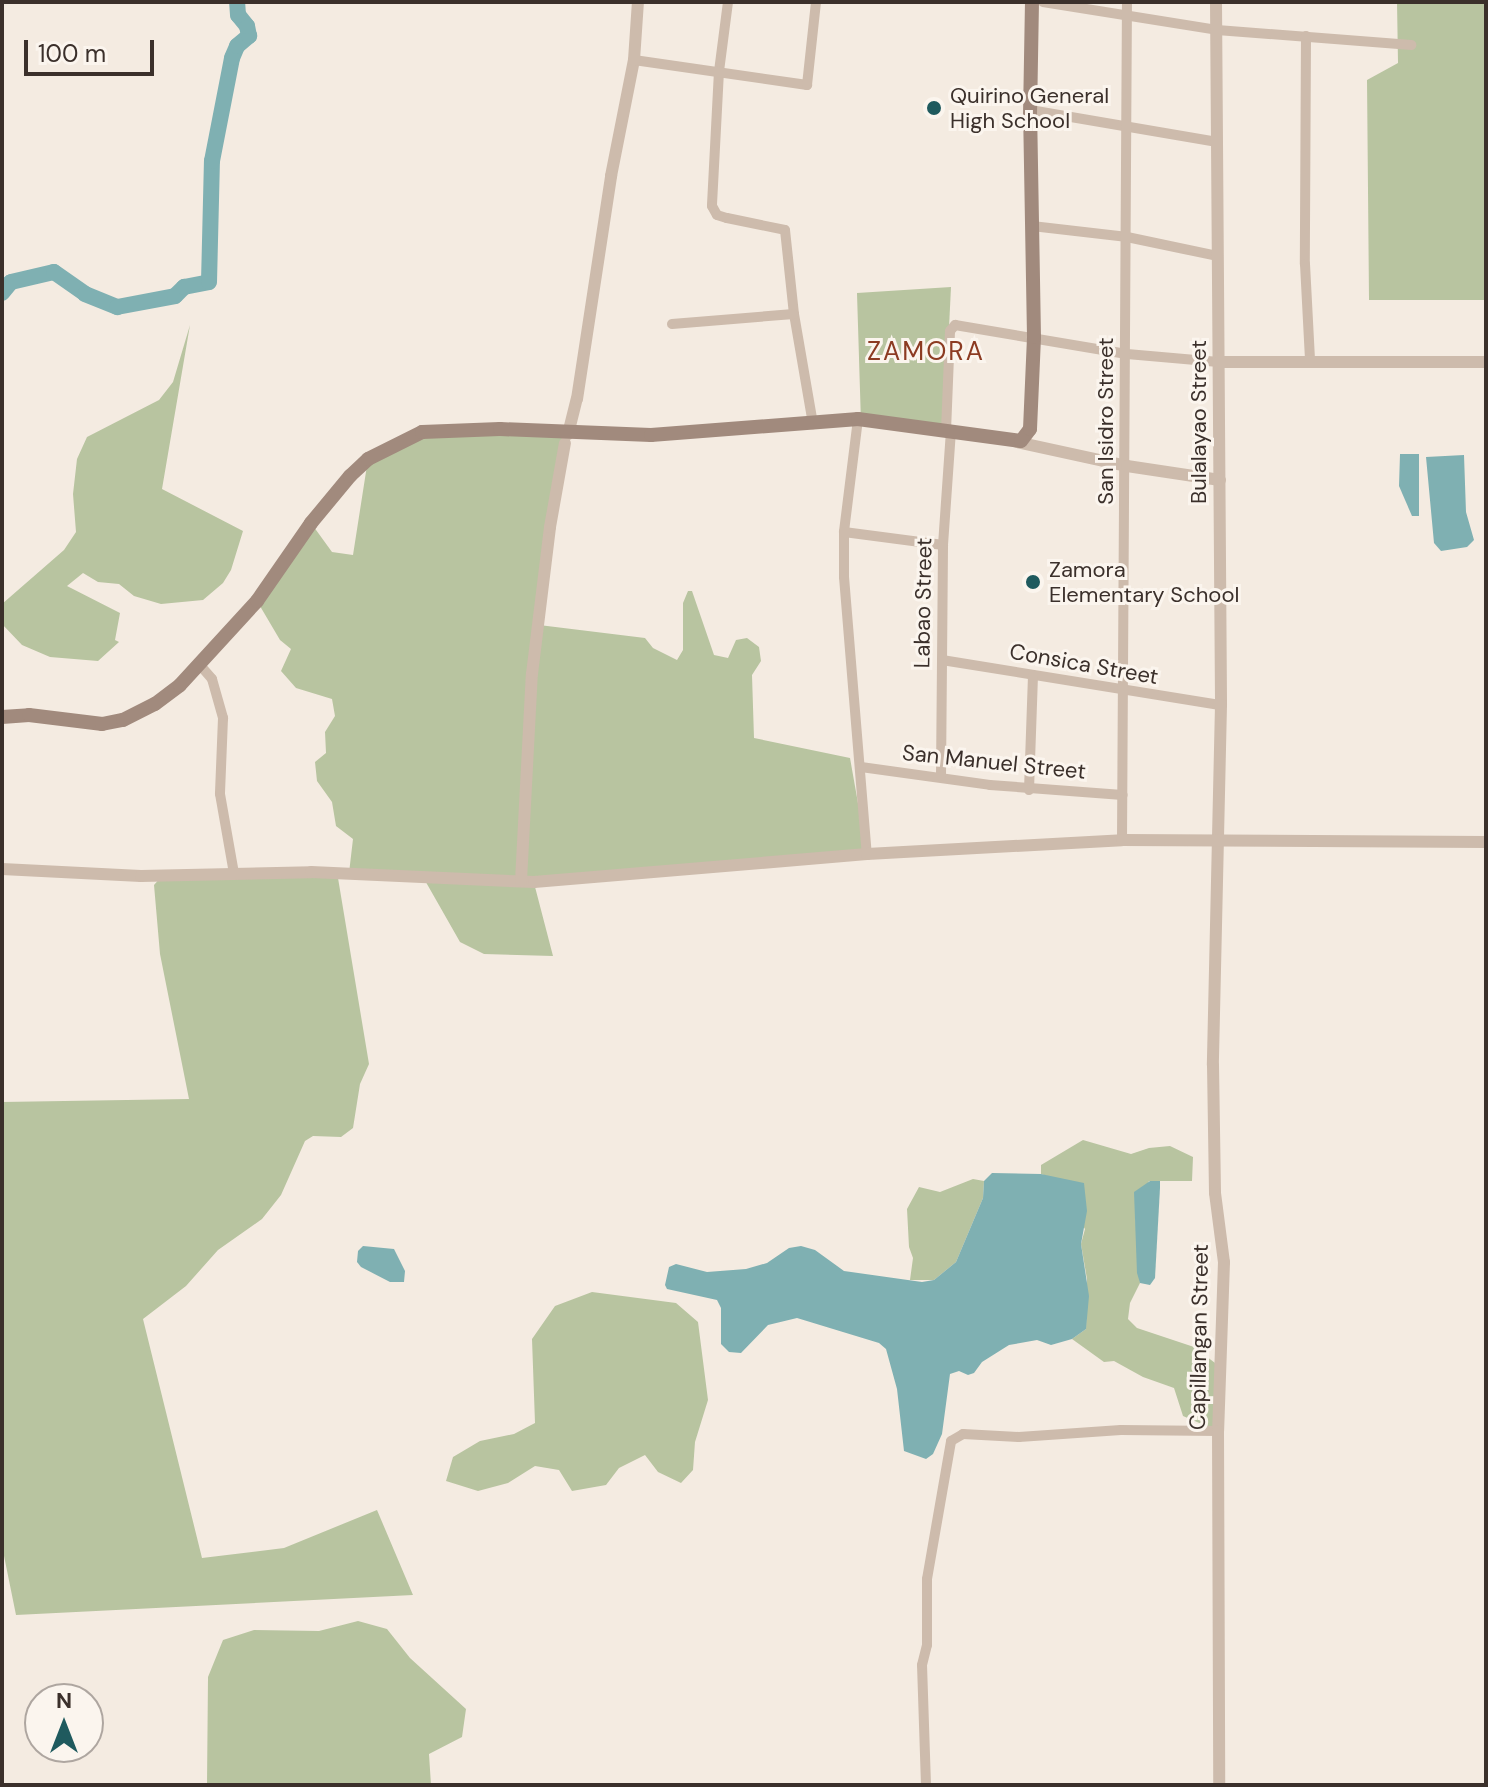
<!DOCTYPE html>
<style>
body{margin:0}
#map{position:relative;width:1488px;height:1787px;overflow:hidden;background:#f4ebe1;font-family:"DM Sans",sans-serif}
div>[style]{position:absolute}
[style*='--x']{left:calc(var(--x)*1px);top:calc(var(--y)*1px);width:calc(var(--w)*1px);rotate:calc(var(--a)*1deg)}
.green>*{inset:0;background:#b8c4a0}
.water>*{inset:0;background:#7fb0b2}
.river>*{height:16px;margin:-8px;padding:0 8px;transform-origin:8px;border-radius:8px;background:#7fb0b2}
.minor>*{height:10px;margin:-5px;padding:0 5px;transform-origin:5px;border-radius:5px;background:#cdbbac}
.tertiary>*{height:12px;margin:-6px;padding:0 6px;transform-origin:6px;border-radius:6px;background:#cdbbac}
.secondary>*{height:14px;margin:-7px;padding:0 7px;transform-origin:7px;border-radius:7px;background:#a18a7d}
.dots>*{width:22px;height:22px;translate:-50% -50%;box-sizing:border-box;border:4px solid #fbf5ee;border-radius:50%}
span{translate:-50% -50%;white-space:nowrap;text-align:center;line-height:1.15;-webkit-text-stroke:6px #fbf5ee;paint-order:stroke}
.poi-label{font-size:22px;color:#3b302b}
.left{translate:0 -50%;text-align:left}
.street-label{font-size:22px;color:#3b302b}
.quarter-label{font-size:26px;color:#8c3b22;letter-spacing:2px}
.frame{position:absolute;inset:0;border:4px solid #3b302b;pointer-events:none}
.north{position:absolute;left:24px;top:1683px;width:80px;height:80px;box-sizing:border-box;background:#fbf5ee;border:2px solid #aea6a0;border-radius:50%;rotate:0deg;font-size:22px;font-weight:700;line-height:32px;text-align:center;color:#3b302b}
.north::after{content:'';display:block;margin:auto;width:28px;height:36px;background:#1f5a5e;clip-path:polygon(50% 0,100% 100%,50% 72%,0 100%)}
.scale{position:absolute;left:24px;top:40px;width:130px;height:36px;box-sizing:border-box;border:4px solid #3b302b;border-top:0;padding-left:10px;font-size:24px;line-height:28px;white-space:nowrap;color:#3b302b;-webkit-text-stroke:6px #fbf5ee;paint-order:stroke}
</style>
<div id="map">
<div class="green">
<div style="clip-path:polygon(1397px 2px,1486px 2px,1486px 300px,1369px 300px,1367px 80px,1398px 63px)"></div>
<div style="clip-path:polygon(951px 287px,944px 429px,861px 423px,857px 293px)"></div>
<div style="clip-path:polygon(190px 325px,162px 489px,243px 531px,231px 570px,223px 583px,203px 600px,161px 604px,134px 596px,119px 584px,98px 582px,83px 573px,67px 586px,120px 613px,115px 640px,119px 642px,98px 661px,50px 657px,22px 645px,2px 624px,2px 604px,64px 550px,76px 532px,73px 494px,77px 459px,87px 437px,159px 400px,173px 382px)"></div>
<div style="clip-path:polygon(422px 432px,568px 434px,539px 625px,645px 638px,653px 648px,677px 660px,683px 650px,683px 603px,688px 591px,692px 591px,714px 655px,728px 658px,736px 640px,747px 638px,759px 647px,761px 661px,752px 675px,754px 738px,850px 758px,867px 854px,534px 883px,553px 956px,484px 954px,460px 942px,423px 877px,349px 873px,353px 839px,336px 826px,332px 802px,317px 781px,315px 762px,326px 753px,325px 732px,335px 716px,332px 699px,296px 688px,281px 671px,291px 649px,280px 640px,257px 601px,311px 523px,332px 552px,353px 555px,368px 459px)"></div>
<div style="clip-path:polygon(337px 872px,369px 1064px,360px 1084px,353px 1128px,341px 1137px,313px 1136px,305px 1141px,281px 1195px,262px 1219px,218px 1250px,186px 1286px,143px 1319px,202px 1558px,284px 1548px,377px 1510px,413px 1595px,16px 1615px,2px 1546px,2px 1102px,189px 1099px,160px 954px,154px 885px,162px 876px)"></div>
<div style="clip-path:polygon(1083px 1140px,1131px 1154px,1149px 1148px,1170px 1146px,1193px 1157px,1192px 1181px,1149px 1181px,1135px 1212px,1140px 1283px,1130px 1303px,1128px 1319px,1137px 1328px,1194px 1347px,1219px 1366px,1218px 1431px,1183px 1416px,1174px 1388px,1143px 1377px,1114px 1361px,1104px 1362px,1072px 1339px,1086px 1329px,1087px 1279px,1081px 1244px,1085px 1229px,1050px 1177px,1041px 1174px,1041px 1165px)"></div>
<div style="clip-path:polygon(973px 1179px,984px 1181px,983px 1198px,956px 1262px,934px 1280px,910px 1280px,913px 1258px,909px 1247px,907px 1209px,919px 1187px,940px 1192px)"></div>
<div style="clip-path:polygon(592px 1292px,676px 1303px,698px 1322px,708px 1400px,695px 1442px,693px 1470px,681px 1483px,658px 1472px,645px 1455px,619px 1468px,606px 1485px,572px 1491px,559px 1470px,535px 1466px,508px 1483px,478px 1491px,446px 1481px,453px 1457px,480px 1441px,514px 1434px,535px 1423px,532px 1339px,555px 1306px)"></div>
<div style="clip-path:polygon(358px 1621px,387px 1629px,410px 1658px,466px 1709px,462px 1737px,429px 1754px,431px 1785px,207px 1785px,208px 1677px,223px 1640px,254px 1630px,319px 1631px)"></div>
</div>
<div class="water">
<div style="clip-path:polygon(1400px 454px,1419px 454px,1419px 516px,1412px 516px,1399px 486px)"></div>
<div style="clip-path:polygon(1464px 455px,1466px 512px,1474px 540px,1467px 547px,1441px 551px,1434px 543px,1426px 457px)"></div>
<div style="clip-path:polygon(992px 1173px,1041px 1174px,1084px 1183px,1087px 1211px,1081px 1244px,1089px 1296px,1086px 1329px,1072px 1339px,1051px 1345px,1037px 1340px,1009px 1345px,982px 1362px,974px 1373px,968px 1375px,959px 1371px,950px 1374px,942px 1434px,933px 1454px,926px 1459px,904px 1451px,897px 1389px,886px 1349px,879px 1343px,797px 1318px,768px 1325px,741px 1353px,729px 1352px,721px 1344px,721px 1308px,717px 1300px,667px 1289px,665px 1285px,669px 1267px,676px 1264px,707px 1272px,746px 1269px,767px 1263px,789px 1248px,801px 1246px,815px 1250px,844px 1271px,922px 1282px,934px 1280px,956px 1262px,983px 1198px,984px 1181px)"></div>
<div style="clip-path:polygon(1150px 1181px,1160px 1181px,1160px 1188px,1155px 1278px,1150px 1285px,1140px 1283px,1137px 1273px,1134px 1192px)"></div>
<div style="clip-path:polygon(363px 1246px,394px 1249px,405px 1271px,404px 1282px,390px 1282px,361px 1267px,357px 1262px,358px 1251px)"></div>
</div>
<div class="river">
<div style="--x:2;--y:293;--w:14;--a:-51"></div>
<div style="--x:11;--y:282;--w:44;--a:-13.1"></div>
<div style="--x:54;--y:272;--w:38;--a:35"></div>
<div style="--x:85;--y:294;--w:35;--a:22"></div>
<div style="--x:117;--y:307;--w:59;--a:-10.7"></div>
<div style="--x:175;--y:296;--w:13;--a:-45"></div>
<div style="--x:184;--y:287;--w:25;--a:-11"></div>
<div style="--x:209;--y:282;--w:121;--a:-88.6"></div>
<div style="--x:212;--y:161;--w:105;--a:-79"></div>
<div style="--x:232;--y:58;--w:13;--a:-67"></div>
<div style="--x:237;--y:46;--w:16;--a:-40"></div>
<div style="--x:249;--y:36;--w:10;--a:-101"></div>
<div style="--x:247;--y:26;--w:14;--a:-129"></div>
<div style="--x:238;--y:15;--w:13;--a:-94"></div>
</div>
<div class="minor">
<div style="--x:728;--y:2;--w:70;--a:97.4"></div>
<div style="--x:719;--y:71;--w:135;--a:93"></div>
<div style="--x:712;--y:206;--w:10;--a:61"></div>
<div style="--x:717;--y:215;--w:10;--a:17"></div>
<div style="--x:727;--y:218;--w:59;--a:11.7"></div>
<div style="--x:785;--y:230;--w:84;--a:83.9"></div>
<div style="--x:794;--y:314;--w:112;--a:80.2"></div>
<div style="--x:1043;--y:2;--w:176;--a:9.1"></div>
<div style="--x:1217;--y:30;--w:195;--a:4.4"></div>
<div style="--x:1306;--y:36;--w:228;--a:90.3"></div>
<div style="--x:1305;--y:264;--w:97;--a:87"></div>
<div style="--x:634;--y:60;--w:175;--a:8.2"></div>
<div style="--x:807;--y:85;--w:83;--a:-83.8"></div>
<div style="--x:1030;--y:110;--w:190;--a:9.7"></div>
<div style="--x:1032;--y:226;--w:96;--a:6.6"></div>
<div style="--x:1127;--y:237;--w:92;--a:11.9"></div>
<div style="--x:672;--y:324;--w:122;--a:-4.7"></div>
<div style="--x:858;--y:419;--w:114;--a:97.1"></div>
<div style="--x:844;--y:532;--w:45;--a:90"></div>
<div style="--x:844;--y:577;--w:278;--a:85.3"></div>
<div style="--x:946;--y:431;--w:100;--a:-87.7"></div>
<div style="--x:950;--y:331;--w:8;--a:-50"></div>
<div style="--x:955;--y:325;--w:174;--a:9.6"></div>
<div style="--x:1127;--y:354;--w:92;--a:5"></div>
<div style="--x:844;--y:532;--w:100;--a:7.5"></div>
<div style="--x:942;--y:660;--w:283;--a:9.2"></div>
<div style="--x:199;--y:664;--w:20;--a:49"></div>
<div style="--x:212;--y:679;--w:41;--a:74.2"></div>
<div style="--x:223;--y:718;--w:76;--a:92.3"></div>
<div style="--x:220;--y:794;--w:80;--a:80"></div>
<div style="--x:861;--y:767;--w:130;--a:7.9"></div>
<div style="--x:990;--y:785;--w:133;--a:4.3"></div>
<div style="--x:941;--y:776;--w:231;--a:-89.5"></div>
<div style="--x:943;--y:545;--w:113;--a:-86"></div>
<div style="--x:1029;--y:790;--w:115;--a:-88"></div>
<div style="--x:1122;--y:840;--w:838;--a:-89.66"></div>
<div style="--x:926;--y:1785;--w:120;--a:-91.9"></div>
<div style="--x:922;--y:1665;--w:21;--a:-76"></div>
<div style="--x:927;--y:1645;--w:66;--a:-90"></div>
<div style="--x:927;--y:1579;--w:140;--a:-80.1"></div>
<div style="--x:951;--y:1441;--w:14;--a:-30"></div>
<div style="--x:963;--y:1434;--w:56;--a:3.1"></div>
<div style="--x:1019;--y:1437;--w:102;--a:-3.9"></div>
<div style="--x:1121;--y:1430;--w:97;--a:0.6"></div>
</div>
<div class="tertiary">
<div style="--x:1216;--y:2;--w:703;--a:89.59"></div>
<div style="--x:1221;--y:705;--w:360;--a:91.3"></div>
<div style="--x:1213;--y:1065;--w:128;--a:89.1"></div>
<div style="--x:1215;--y:1193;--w:70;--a:82.6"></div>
<div style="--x:1224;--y:1262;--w:169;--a:92"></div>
<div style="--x:1218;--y:1431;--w:354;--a:89.8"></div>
<div style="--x:1219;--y:362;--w:267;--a:0"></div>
<div style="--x:568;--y:434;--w:36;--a:-76"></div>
<div style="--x:577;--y:399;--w:226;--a:-81.3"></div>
<div style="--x:611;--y:176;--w:118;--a:-78.8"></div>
<div style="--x:634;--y:60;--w:58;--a:-86.1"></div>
<div style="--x:1017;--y:442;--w:113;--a:12.3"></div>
<div style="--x:1127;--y:466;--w:94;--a:8.6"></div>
<div style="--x:2;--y:869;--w:139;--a:2.9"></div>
<div style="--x:141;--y:876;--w:170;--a:-1.3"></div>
<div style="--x:311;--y:872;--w:223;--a:2.6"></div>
<div style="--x:534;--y:882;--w:334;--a:-4.8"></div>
<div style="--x:867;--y:854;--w:255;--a:-3.1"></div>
<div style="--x:1122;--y:840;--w:364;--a:0.3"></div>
<div style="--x:521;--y:881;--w:207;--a:-87"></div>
<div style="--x:532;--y:674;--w:148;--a:-83"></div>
<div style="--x:550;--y:527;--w:85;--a:-79.9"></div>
</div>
<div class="secondary">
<div style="--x:2;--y:717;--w:27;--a:-4"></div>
<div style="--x:29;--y:715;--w:74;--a:7"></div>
<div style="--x:102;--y:724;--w:21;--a:-11"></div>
<div style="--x:123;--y:720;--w:36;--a:-27"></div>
<div style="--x:155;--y:704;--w:31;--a:-37"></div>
<div style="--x:180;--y:685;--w:114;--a:-47.5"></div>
<div style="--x:257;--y:601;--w:95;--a:-55.3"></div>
<div style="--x:311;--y:523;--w:61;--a:-50.3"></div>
<div style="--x:350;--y:476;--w:25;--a:-43"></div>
<div style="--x:368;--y:459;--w:60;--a:-26.6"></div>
<div style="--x:422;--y:432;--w:78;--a:-2.2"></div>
<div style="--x:500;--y:429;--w:151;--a:2.3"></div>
<div style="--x:651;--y:435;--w:208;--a:-4.4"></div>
<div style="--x:858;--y:419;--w:164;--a:7.7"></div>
<div style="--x:1021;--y:441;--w:15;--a:-53"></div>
<div style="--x:1030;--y:429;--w:92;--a:-87.5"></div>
<div style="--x:1034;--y:337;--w:221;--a:-91"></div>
<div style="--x:1030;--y:116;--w:114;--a:-89"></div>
</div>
<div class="dots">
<div style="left:934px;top:108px;background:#1f5a5e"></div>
<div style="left:1033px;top:582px;background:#1f5a5e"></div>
</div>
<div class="poi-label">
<span class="left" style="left:950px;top:108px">Quirino General<br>High School</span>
<span class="left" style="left:1049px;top:582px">Zamora<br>Elementary School</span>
</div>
<div class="street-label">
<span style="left:1106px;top:421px;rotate:-90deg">San Isidro Street</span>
<span style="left:1199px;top:422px;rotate:-90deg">Bulalayao Street</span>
<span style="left:923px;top:603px;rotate:-89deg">Labao Street</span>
<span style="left:1084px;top:664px;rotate:10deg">Consica Street</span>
<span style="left:994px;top:762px;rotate:6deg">San Manuel Street</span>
<span style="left:1199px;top:1337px;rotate:-89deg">Capillangan Street</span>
</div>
<div class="quarter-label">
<span style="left:926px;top:352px">ZAMORA</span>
</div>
<div class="frame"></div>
<div class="north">N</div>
<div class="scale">100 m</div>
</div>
